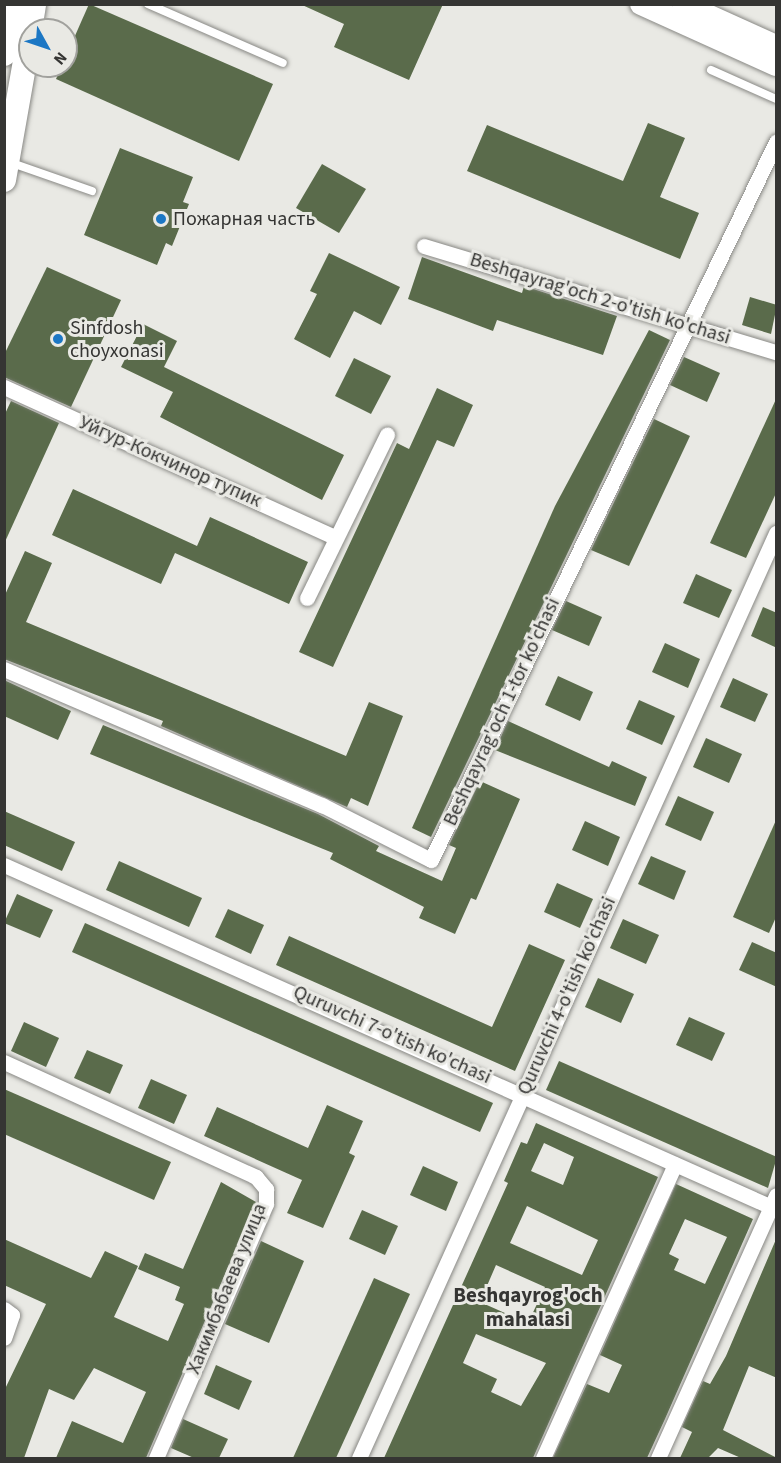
<!DOCTYPE html>
<meta charset="utf-8">
<style>
body{margin:0}
#map{position:relative;width:781px;height:1463px;overflow:hidden;background:#e9e9e4;font-family:"Source Sans 3",sans-serif}
div>[style]{position:absolute}
[style*='--x']{left:calc(var(--x)*1px);top:calc(var(--y)*1px);width:calc(var(--w)*1px);rotate:calc(var(--a)*1deg)}
.building>*{inset:0;background:#5a6b4b}
.roads{filter:drop-shadow(0 0 2px #888884) drop-shadow(0 0 2px #888884)}
.lane>*{height:8px;margin:-4px;padding:0 4px;transform-origin:4px;border-radius:4px;background:#fff}
.street>*{height:15px;margin:-7.5px;padding:0 7.5px;transform-origin:7.5px;border-radius:7.5px;background:#fff}
.secondary>*{height:22px;margin:-11px;padding:0 11px;transform-origin:11px;border-radius:11px;background:#fff}
.primary>*{height:24px;margin:-12px;padding:0 12px;transform-origin:12px;border-radius:12px;background:#fff}
.dots>*{width:16px;height:16px;translate:-50% -50%;box-sizing:border-box;border:3px solid #e9e9e4;border-radius:50%}
span{translate:-50% -50%;white-space:nowrap;text-align:center;line-height:1.15;-webkit-text-stroke:6px #e9e9e4;paint-order:stroke}
.poi-label{font-size:20px;color:#353533}
.left{translate:0 -50%;text-align:left}
.street-label{font-size:20px;color:#353533}
.neighbourhood-label{font-size:21px;color:#353533;font-weight:700}
.frame{position:absolute;inset:0;border:6px solid #353533;pointer-events:none}
.north{position:absolute;left:18px;top:18px;width:60px;height:60px;box-sizing:border-box;background:#e9e9e4;border:2px solid #a1a19d;border-radius:50%;rotate:130deg;font-size:16px;font-weight:700;line-height:24px;text-align:center;color:#353533}
.north::after{content:'';display:block;margin:auto;width:21px;height:27px;background:#1c77c4;clip-path:polygon(50% 0,100% 100%,50% 72%,0 100%)}
</style>
<div id="map">
<div class="building">
<div style="clip-path:polygon(89px 4px,273px 84px,239px 161px,56px 79px)"></div>
<div style="clip-path:polygon(300px 4px,443px 4px,409px 80px,334px 47px,344px 24px)"></div>
<div style="clip-path:polygon(648px 123px,685px 138px,660px 197px,699px 213px,680px 259px,467px 171px,487px 125px,623px 181px)"></div>
<div style="clip-path:polygon(120px 148px,193px 177px,183px 202px,189px 204px,172px 246px,166px 243px,157px 265px,84px 235px)"></div>
<div style="clip-path:polygon(322px 164px,366px 189px,339px 233px,296px 208px)"></div>
<div style="clip-path:polygon(329px 253px,400px 287px,381px 325px,354px 311px,330px 358px,294px 339px,317px 294px,310px 291px)"></div>
<div style="clip-path:polygon(422px 257px,522px 293px,524px 286px,617px 316px,603px 355px,497px 320px,493px 331px,408px 299px)"></div>
<div style="clip-path:polygon(47px 267px,121px 300px,71px 407px,4px 377px,4px 355px)"></div>
<div style="clip-path:polygon(750px 297px,777px 305px,771px 334px,742px 325px)"></div>
<div style="clip-path:polygon(143px 324px,177px 341px,164px 367px,344px 455px,322px 500px,160px 417px,173px 392px,121px 367px)"></div>
<div style="clip-path:polygon(649px 330px,670px 340px,431px 837px,412px 828px,555px 506px)"></div>
<div style="clip-path:polygon(684px 357px,720px 373px,707px 402px,670px 385px)"></div>
<div style="clip-path:polygon(354px 358px,391px 376px,371px 414px,335px 396px)"></div>
<div style="clip-path:polygon(437px 388px,473px 405px,454px 447px,437px 440px,333px 667px,299px 652px,397px 443px,409px 449px)"></div>
<div style="clip-path:polygon(777px 397px,777px 491px,746px 558px,710px 543px)"></div>
<div style="clip-path:polygon(11px 401px,59px 423px,4px 544px,4px 416px)"></div>
<div style="clip-path:polygon(654px 419px,690px 436px,629px 566px,591px 550px)"></div>
<div style="clip-path:polygon(73px 489px,197px 546px,210px 517px,308px 562px,289px 604px,175px 553px,161px 584px,52px 535px)"></div>
<div style="clip-path:polygon(25px 551px,52px 563px,26px 622px,346px 756px,369px 702px,403px 716px,368px 806px,351px 798px,347px 807px,161px 726px,163px 721px,4px 659px,4px 597px)"></div>
<div style="clip-path:polygon(696px 574px,732px 590px,719px 618px,683px 603px)"></div>
<div style="clip-path:polygon(566px 601px,602px 617px,589px 646px,552px 630px)"></div>
<div style="clip-path:polygon(763px 607px,777px 613px,777px 648px,751px 636px)"></div>
<div style="clip-path:polygon(665px 643px,700px 659px,688px 688px,652px 672px)"></div>
<div style="clip-path:polygon(558px 676px,593px 692px,580px 721px,545px 705px)"></div>
<div style="clip-path:polygon(733px 678px,768px 694px,755px 722px,720px 707px)"></div>
<div style="clip-path:polygon(4px 680px,71px 711px,58px 740px,4px 716px)"></div>
<div style="clip-path:polygon(639px 700px,675px 716px,662px 745px,626px 729px)"></div>
<div style="clip-path:polygon(508px 721px,609px 767px,612px 761px,647px 777px,635px 806px,495px 750px)"></div>
<div style="clip-path:polygon(103px 725px,318px 814px,379px 846px,376px 851px,442px 881px,456px 848px,449px 845px,480px 781px,520px 799px,476px 900px,471px 898px,455px 934px,419px 918px,424px 907px,330px 859px,333px 853px,90px 754px)"></div>
<div style="clip-path:polygon(706px 738px,742px 754px,729px 783px,693px 767px)"></div>
<div style="clip-path:polygon(678px 796px,714px 812px,701px 841px,665px 825px)"></div>
<div style="clip-path:polygon(4px 811px,75px 842px,62px 871px,4px 845px)"></div>
<div style="clip-path:polygon(777px 818px,777px 915px,769px 933px,733px 917px)"></div>
<div style="clip-path:polygon(585px 821px,620px 837px,608px 866px,572px 850px)"></div>
<div style="clip-path:polygon(651px 856px,686px 871px,674px 900px,638px 884px)"></div>
<div style="clip-path:polygon(119px 861px,202px 898px,189px 927px,106px 890px)"></div>
<div style="clip-path:polygon(557px 883px,593px 899px,580px 928px,544px 912px)"></div>
<div style="clip-path:polygon(17px 894px,53px 910px,40px 938px,4px 923px)"></div>
<div style="clip-path:polygon(228px 909px,264px 925px,251px 954px,215px 937px)"></div>
<div style="clip-path:polygon(623px 919px,659px 935px,646px 964px,610px 948px)"></div>
<div style="clip-path:polygon(85px 923px,493px 1103px,480px 1132px,72px 952px)"></div>
<div style="clip-path:polygon(289px 936px,492px 1027px,529px 944px,565px 960px,515px 1071px,276px 965px)"></div>
<div style="clip-path:polygon(752px 942px,777px 953px,777px 987px,739px 970px)"></div>
<div style="clip-path:polygon(598px 978px,634px 994px,621px 1023px,585px 1007px)"></div>
<div style="clip-path:polygon(689px 1017px,725px 1033px,712px 1061px,676px 1045px)"></div>
<div style="clip-path:polygon(24px 1022px,59px 1038px,46px 1067px,11px 1051px)"></div>
<div style="clip-path:polygon(87px 1050px,123px 1065px,110px 1094px,74px 1078px)"></div>
<div style="clip-path:polygon(559px 1061px,777px 1157px,768px 1188px,546px 1090px)"></div>
<div style="clip-path:polygon(151px 1079px,187px 1095px,174px 1124px,138px 1108px)"></div>
<div style="clip-path:polygon(4px 1089px,171px 1162px,154px 1200px,4px 1134px)"></div>
<div style="clip-path:polygon(327px 1105px,363px 1121px,349px 1153px,355px 1156px,323px 1228px,287px 1213px,302px 1180px,204px 1136px,217px 1107px,308px 1148px)"></div>
<div style="clip-path:polygon(evenodd,536px 1123px,658px 1177px,533px 1458px,384px 1458px,508px 1183px,504px 1181px,521px 1142px,527px 1144px,536px 1123px,544px 1143px,574px 1157px,563px 1185px,531px 1171px,544px 1143px,536px 1123px,527px 1206px,598px 1240px,582px 1275px,510px 1243px,527px 1206px,536px 1123px,496px 1265px,545px 1287px,528px 1323px,480px 1302px,496px 1265px,536px 1123px,476px 1334px,546px 1363px,521px 1406px,491px 1392px,497px 1379px,463px 1363px,476px 1334px)"></div>
<div style="clip-path:polygon(423px 1166px,458px 1182px,446px 1211px,410px 1195px)"></div>
<div style="clip-path:polygon(221px 1182px,256px 1202px,146px 1458px,56px 1458px,72px 1421px,123px 1443px,146px 1392px,94px 1368px,74px 1400px,49px 1389px,24px 1458px,4px 1458px,4px 1391px,46px 1304px,4px 1285px,4px 1239px,91px 1278px,105px 1251px,138px 1266px,114px 1317px,168px 1341px,184px 1304px,175px 1300px,180px 1287px,138px 1269px,145px 1253px,183px 1269px)"></div>
<div style="clip-path:polygon(evenodd,676px 1184px,753px 1219px,665px 1419px,647px 1458px,553px 1458px,587px 1384px,609px 1393px,622px 1365px,600px 1355px,676px 1184px,685px 1219px,727px 1237px,705px 1284px,674px 1270px,679px 1259px,669px 1254px,685px 1219px)"></div>
<div style="clip-path:polygon(362px 1210px,398px 1226px,385px 1255px,349px 1239px)"></div>
<div style="clip-path:polygon(777px 1237px,777px 1378px,749px 1366px,723px 1430px,777px 1458px,741px 1458px,718px 1448px,708px 1458px,680px 1458px,692px 1432px,682px 1427px,703px 1381px,710px 1384px,726px 1356px)"></div>
<div style="clip-path:polygon(261px 1241px,304px 1261px,269px 1343px,225px 1324px)"></div>
<div style="clip-path:polygon(374px 1278px,410px 1294px,357px 1412px,336px 1458px,293px 1458px)"></div>
<div style="clip-path:polygon(216px 1365px,252px 1381px,239px 1410px,204px 1394px)"></div>
<div style="clip-path:polygon(183px 1419px,228px 1439px,219px 1458px,194px 1458px,171px 1448px)"></div>
</div>
<div class="roads">
<div class="lane">
<div style="--x:148;--y:4;--w:147;--a:23.6"></div>
<div style="--x:711;--y:70;--w:71;--a:24"></div>
<div style="--x:9;--y:162;--w:88;--a:19.3"></div>
</div>
<div class="street">
<div style="--x:424;--y:246;--w:368;--a:16.8"></div>
<div style="--x:4;--y:387;--w:363;--a:24.4"></div>
<div style="--x:307;--y:598;--w:182;--a:-63.9"></div>
<div style="--x:4;--y:669;--w:346;--a:23.2"></div>
<div style="--x:322;--y:805;--w:122;--a:26.8"></div>
<div style="--x:431;--y:860;--w:797;--a:-64.34"></div>
<div style="--x:4;--y:865;--w:845;--a:24.02"></div>
<div style="--x:4;--y:1062;--w:277;--a:24.5"></div>
<div style="--x:256;--y:1177;--w:16;--a:50"></div>
<div style="--x:266;--y:1189;--w:15;--a:90"></div>
<div style="--x:266;--y:1204;--w:277;--a:113.4"></div>
<div style="--x:4;--y:1309;--w:10;--a:37"></div>
<div style="--x:12;--y:1315;--w:24;--a:109"></div>
<div style="--x:359;--y:1458;--w:1015;--a:-65.73"></div>
<div style="--x:543;--y:1458;--w:322;--a:-65.8"></div>
<div style="--x:658;--y:1458;--w:288;--a:-65.8"></div>
</div>
<div class="secondary">
<div style="--x:641;--y:4;--w:148;--a:24.3"></div>
<div style="--x:683;--y:4;--w:102;--a:24.3"></div>
</div>
<div class="primary">
<div style="--x:30;--y:30;--w:26;--a:-81"></div>
<div style="--x:4;--y:54;--w:51;--a:-80.9"></div>
<div style="--x:4;--y:180;--w:150;--a:-80"></div>
</div>
</div>
<div class="dots">
<div style="left:161px;top:219px;background:#1c77c4"></div>
<div style="left:58px;top:339px;background:#1c77c4"></div>
</div>
<div class="poi-label">
<span class="left" style="left:173px;top:219px">Пожарная часть</span>
<span class="left" style="left:70px;top:340px">Sinfdosh<br>choyxonasi</span>
</div>
<div class="street-label">
<span style="left:600px;top:299px;rotate:17deg">Beshqayrag'och 2-o'tish ko'chasi</span>
<span style="left:170px;top:462px;rotate:24deg">Уйгур-Кокчинор тупик</span>
<span style="left:502px;top:712px;rotate:-65deg">Beshqayrag'och 1-tor ko'chasi</span>
<span style="left:567px;top:996px;rotate:-66deg">Quruvchi 4-o'tish ko'chasi</span>
<span style="left:392px;top:1035px;rotate:24deg">Quruvchi 7-o'tish ko'chasi</span>
<span style="left:227px;top:1289px;rotate:-68deg">Хакимбабаева улица</span>
</div>
<div class="neighbourhood-label">
<span style="left:528px;top:1307px">Beshqayrog'och<br>mahalasi</span>
</div>
<div class="frame"></div>
<div class="north">N</div>
</div>
